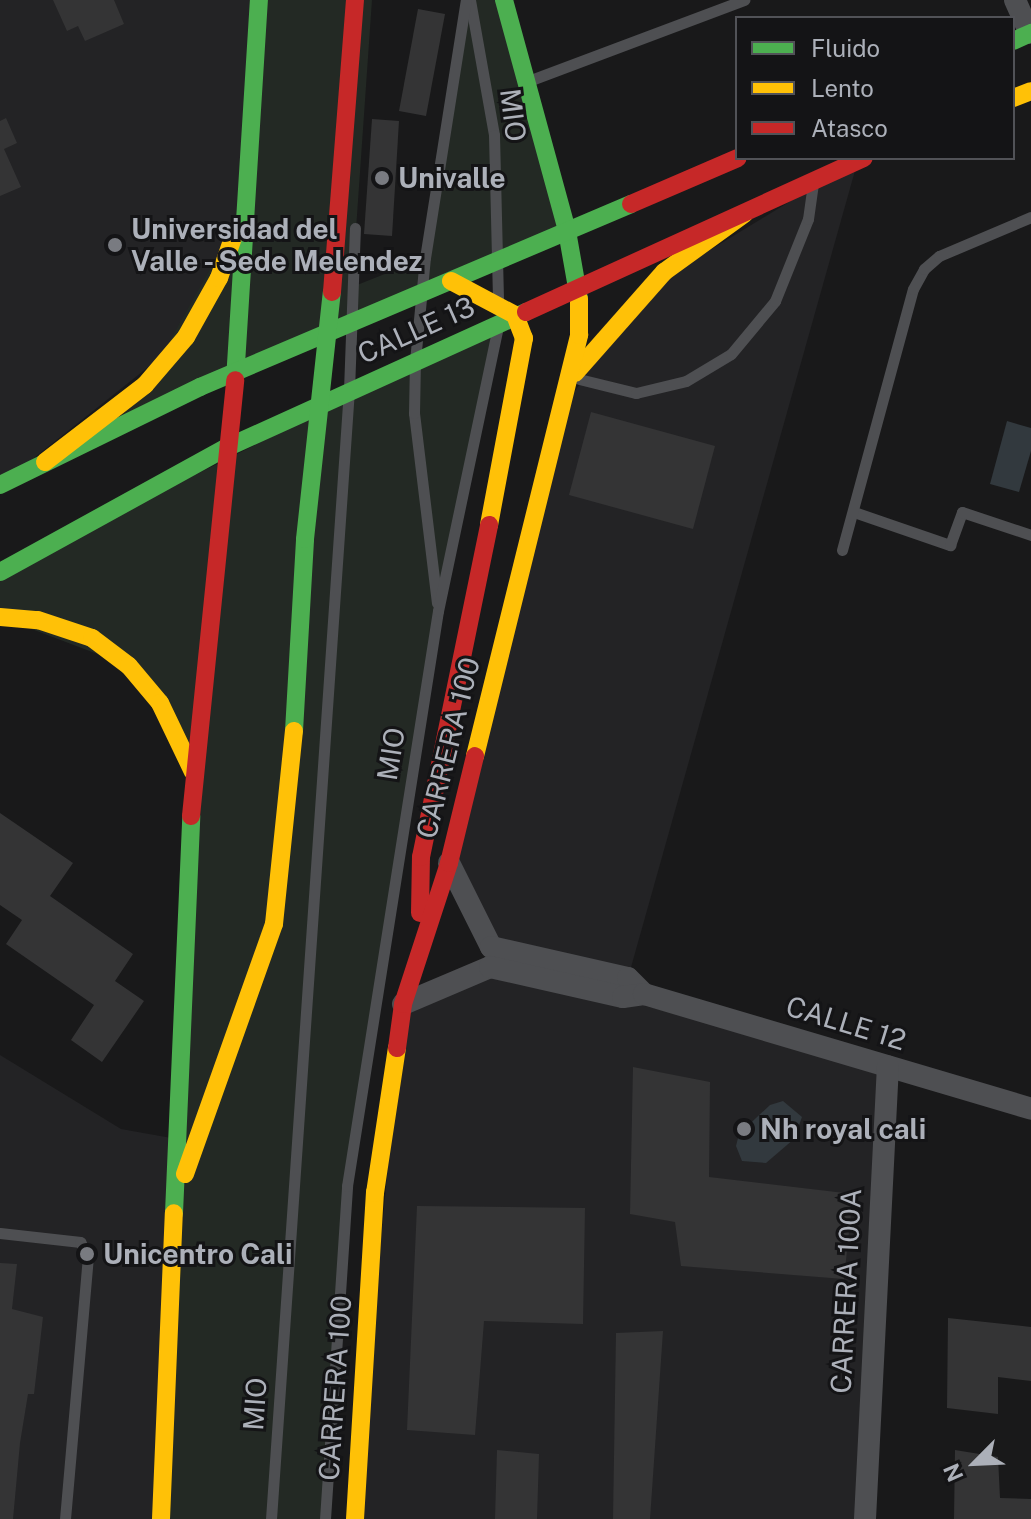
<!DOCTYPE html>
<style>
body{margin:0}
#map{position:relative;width:1031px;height:1519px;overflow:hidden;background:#19191a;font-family:"Public Sans",sans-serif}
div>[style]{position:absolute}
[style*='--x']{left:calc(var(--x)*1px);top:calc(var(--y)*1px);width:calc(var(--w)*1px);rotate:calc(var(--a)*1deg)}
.built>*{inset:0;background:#232325}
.green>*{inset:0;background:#232924}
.water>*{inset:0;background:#32393e}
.building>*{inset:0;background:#343435}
.lane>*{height:11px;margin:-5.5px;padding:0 5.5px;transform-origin:5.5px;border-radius:5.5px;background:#4e4f52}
.street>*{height:22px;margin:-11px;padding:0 11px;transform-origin:11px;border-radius:11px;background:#4e4f52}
.fast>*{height:18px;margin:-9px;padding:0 9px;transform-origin:9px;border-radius:9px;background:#4caf50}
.slow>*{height:18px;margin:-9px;padding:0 9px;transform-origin:9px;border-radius:9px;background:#ffc107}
.jam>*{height:18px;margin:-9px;padding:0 9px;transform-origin:9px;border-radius:9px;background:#c62828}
.dots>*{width:22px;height:22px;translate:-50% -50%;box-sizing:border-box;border:4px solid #141416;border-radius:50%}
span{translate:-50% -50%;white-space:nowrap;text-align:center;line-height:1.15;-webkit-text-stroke:6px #141416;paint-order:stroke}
.street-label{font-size:28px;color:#acb0b9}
.poi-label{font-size:28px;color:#acb0b9;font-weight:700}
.left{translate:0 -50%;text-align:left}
.legend{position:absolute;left:735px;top:16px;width:280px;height:144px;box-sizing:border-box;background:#141416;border:2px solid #515257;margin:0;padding:10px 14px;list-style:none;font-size:24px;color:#acb0b9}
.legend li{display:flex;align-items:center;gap:16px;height:40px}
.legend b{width:40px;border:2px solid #515257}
.north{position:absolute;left:935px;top:1423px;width:80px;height:80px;-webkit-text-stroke:6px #141416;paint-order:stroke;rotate:246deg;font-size:22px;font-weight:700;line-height:32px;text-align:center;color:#acb0b9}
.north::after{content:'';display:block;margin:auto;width:28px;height:36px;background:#acb0b9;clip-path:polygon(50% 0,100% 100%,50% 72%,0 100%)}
</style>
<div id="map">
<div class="built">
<div style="clip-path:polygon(0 0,259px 0,242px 212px,186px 337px,0 485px)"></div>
<div style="clip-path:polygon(858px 160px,628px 978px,491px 947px,449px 863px,566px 404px,646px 289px)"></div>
<div style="clip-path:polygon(490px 967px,888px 1067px,865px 1519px,355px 1519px,403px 1004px)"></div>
<div style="clip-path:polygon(0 1055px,121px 1129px,177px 1139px,161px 1519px,0 1519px)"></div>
</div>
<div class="green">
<div style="clip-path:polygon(259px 0,372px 0,352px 287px,425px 258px,466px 0,504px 0,567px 231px,97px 426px,145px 385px,242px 212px)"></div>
<div style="clip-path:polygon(498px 324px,438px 611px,347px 1186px,325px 1519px,161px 1519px,193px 772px,129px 666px,0 617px,0 572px)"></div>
</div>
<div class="water">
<div style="clip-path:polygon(1007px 421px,1031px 428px,1031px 451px,1019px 492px,990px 484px)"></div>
<div style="clip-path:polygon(783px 1101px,802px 1117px,794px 1139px,766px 1163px,742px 1161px,736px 1146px,739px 1134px,770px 1105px)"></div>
</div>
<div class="building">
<div style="clip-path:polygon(53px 0,114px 0,124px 24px,85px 41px,78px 26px,67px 31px)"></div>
<div style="clip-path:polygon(418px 9px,445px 14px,426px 116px,399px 111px)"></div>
<div style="clip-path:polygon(6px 118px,17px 143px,4px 149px,21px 187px,0 196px,0 121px)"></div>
<div style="clip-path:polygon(372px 119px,399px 121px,392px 236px,364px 234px)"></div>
<div style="clip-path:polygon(591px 412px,715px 446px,693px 529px,569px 495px)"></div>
<div style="clip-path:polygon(0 813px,73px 863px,50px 896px,133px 954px,115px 981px,144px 1001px,102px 1062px,71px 1040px,94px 1005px,6px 944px,22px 920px,0 905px)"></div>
<div style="clip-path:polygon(633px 1067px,710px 1082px,709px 1177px,853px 1194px,844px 1279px,681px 1266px,675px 1222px,630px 1214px)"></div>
<div style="clip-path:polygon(417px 1206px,585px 1208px,583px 1324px,484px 1321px,475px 1435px,407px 1430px)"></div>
<div style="clip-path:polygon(0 1263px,17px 1264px,12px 1309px,43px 1317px,34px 1394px,28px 1394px,20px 1443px,13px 1519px,0 1519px)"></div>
<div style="clip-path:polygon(948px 1318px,1031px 1327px,1031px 1381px,998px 1377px,998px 1414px,947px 1408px)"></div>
<div style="clip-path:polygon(663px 1331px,650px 1519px,613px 1519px,616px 1333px)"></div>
<div style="clip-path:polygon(497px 1450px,539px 1454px,537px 1519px,495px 1519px)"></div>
<div style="clip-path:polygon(955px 1450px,998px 1457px,1000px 1498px,1031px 1499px,1031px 1519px,954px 1519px)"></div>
</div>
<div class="lane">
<div style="--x:470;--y:0;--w:137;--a:79.9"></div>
<div style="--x:494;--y:135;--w:165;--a:88.6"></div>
<div style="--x:531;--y:80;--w:228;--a:-20.6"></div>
<div style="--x:579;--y:379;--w:59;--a:13.8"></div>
<div style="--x:636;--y:393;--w:51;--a:-13.5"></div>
<div style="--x:686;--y:381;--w:52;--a:-31"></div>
<div style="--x:731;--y:354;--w:69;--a:-50.3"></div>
<div style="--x:775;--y:301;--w:88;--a:-68.1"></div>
<div style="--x:808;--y:219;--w:34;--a:-82"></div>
<div style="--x:854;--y:512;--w:102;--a:19"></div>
<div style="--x:950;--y:545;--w:35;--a:-70"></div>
<div style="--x:962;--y:512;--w:73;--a:18.4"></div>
<div style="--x:842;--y:550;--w:270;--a:-74.8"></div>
<div style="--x:913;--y:289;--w:23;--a:-61"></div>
<div style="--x:924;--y:269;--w:20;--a:-41"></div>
<div style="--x:939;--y:256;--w:100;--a:-23"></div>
<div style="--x:437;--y:603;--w:191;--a:-96.9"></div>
<div style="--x:414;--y:413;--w:52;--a:-88.9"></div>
<div style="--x:415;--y:361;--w:103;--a:-84.5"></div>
<div style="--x:425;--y:258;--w:261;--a:-81"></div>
<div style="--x:0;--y:1233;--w:81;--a:6.4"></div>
<div style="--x:80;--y:1242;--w:16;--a:60"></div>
<div style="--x:88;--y:1256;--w:264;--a:95"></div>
<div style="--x:271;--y:1519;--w:1132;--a:-86.05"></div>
<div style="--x:349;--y:390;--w:162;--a:-87.9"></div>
<div style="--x:325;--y:1519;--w:334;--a:-86.2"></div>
<div style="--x:347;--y:1186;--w:582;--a:-81.01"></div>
<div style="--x:438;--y:611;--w:287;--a:-78.1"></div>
</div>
<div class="street">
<div style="--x:1015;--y:0;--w:36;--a:66"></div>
<div style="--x:449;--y:863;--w:94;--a:63.4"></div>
<div style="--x:491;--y:947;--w:140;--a:12.8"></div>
<div style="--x:628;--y:978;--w:23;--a:45"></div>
<div style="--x:403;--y:1004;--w:95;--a:-23"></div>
<div style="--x:490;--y:967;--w:136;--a:12.7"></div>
<div style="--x:623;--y:997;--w:21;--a:-8"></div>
<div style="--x:644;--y:994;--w:404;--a:16.5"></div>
<div style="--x:865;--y:1519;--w:453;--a:-87.1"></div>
</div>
<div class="fast">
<div style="--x:504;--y:0;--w:239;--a:74.7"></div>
<div style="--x:567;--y:231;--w:69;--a:80"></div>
<div style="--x:1013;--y:41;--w:20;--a:-24"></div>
<div style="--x:235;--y:380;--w:381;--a:-86.4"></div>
<div style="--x:0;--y:485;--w:223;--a:-26.1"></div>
<div style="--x:200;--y:387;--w:468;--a:-23"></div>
<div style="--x:0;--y:572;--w:258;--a:-28.8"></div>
<div style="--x:226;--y:448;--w:329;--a:-24.4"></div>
<div style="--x:294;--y:731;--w:192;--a:-86.7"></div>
<div style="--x:305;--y:539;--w:248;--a:-83.8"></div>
<div style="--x:174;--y:1213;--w:397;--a:-87.5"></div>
</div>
<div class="slow">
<div style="--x:1013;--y:98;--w:19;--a:-21"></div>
<div style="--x:451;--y:281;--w:72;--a:28"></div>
<div style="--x:515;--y:315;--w:25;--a:69"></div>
<div style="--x:524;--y:338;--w:190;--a:100.6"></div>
<div style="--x:575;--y:373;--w:135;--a:-48.6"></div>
<div style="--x:664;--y:272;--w:99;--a:-35.9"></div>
<div style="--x:45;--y:462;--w:126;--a:-37.6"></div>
<div style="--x:145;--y:385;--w:63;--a:-49.5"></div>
<div style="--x:186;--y:337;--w:68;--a:-60.8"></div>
<div style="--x:219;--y:278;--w:46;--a:-70.8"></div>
<div style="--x:0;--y:617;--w:38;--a:5"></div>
<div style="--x:38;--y:620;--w:57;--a:18.4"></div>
<div style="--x:92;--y:638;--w:46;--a:37.1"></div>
<div style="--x:129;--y:666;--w:48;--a:50"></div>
<div style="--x:160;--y:703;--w:76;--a:64.4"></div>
<div style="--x:475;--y:756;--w:434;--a:-76.1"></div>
<div style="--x:579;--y:335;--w:36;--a:-90"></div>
<div style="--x:185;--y:1174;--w:265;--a:-70.4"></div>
<div style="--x:274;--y:924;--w:194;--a:-84.1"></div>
<div style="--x:161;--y:1519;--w:306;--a:-87.6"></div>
<div style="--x:355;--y:1519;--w:327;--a:-86.5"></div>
<div style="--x:375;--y:1193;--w:147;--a:-81.4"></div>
</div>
<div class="jam">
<div style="--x:631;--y:204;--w:116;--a:-23.3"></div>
<div style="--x:332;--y:292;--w:293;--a:-85.5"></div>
<div style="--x:526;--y:312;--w:371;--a:-24.5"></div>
<div style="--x:191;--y:816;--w:438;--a:-84.2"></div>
<div style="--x:420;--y:913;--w:56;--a:-89"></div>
<div style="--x:421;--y:857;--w:339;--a:-78.4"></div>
<div style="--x:397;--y:1048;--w:44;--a:-82.2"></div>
<div style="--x:403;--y:1004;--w:148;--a:-71.9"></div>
<div style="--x:449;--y:863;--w:110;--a:-76.3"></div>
</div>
<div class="dots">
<div style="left:382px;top:178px;background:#797b81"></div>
<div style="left:115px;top:245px;background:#797b81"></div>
<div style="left:744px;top:1129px;background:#797b81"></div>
<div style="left:87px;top:1254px;background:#797b81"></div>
</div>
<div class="street-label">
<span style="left:513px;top:115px;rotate:83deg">MIO</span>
<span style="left:416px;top:330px;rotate:-24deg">CALLE 13</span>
<span style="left:448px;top:748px;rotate:-76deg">CARRERA 100</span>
<span style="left:391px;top:754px;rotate:-81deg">MIO</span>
<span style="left:846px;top:1023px;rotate:17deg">CALLE 12</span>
<span style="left:846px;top:1291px;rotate:-87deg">CARRERA 100A</span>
<span style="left:335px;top:1388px;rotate:-86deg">CARRERA 100</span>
<span style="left:255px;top:1404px;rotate:-86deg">MIO</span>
</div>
<div class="poi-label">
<span class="left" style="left:398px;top:178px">Univalle</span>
<span class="left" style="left:131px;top:245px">Universidad del<br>Valle - Sede Melendez</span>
<span class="left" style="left:760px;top:1129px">Nh royal cali</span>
<span class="left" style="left:103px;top:1254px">Unicentro Cali</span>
</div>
<ul class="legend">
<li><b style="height:10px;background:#4caf50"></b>Fluido</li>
<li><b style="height:10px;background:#ffc107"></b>Lento</li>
<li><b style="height:10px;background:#c62828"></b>Atasco</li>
</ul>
<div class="north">N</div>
</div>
